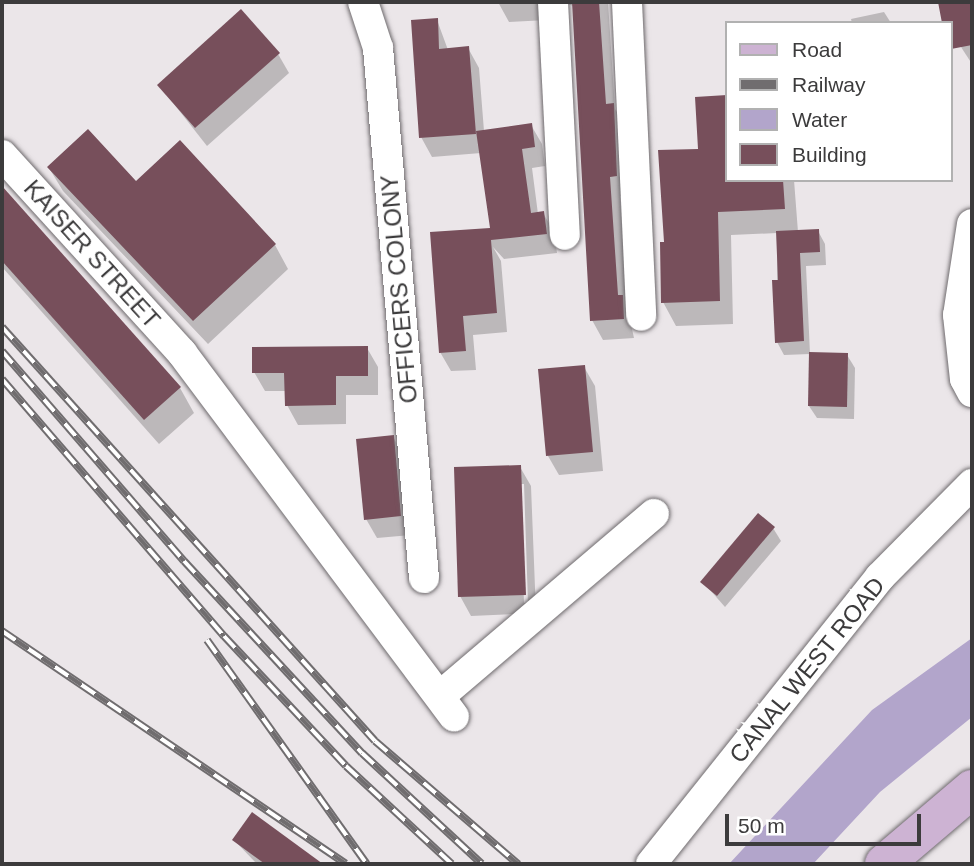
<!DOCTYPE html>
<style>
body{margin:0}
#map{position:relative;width:974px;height:866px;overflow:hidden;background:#ebe6e9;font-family:Helvetica,sans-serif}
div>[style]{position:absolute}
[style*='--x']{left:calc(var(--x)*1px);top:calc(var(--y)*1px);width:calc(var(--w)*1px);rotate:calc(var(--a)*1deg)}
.water>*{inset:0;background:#b2a5cb}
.shadow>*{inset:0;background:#0003}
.building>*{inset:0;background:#774f5b}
.roads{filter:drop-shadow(0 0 2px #6e6a6d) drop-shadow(0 0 2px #6e6a6d)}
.minor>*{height:30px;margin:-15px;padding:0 15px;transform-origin:15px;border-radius:15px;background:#fff}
.major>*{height:38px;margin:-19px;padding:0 19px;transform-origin:19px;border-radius:19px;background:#cdb3d3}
.rail>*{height:8px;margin-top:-4px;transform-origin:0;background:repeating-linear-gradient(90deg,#fff 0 16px,#706d6f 0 32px);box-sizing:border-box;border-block:2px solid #706d6f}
span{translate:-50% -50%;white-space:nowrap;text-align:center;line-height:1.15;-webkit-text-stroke:7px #fff;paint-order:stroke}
.street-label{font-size:24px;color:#3c3b3c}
.frame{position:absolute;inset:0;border:4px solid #3c3b3c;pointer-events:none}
.legend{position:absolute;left:725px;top:21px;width:228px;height:161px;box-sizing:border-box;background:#fff;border:2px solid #b1b1b1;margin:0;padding:9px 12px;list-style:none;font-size:21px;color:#3c3b3c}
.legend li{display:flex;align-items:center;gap:14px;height:35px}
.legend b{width:35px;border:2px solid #b1b1b1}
.scale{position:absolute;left:725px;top:814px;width:196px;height:32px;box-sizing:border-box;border:4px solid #3c3b3c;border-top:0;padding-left:9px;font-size:21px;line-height:24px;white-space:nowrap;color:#3c3b3c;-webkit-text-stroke:5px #fff;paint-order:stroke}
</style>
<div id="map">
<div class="water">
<div style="clip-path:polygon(972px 638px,972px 717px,880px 792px,813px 864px,729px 864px,872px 710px)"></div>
</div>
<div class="shadow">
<div style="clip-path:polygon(498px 2px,608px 2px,615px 109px,624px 124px,627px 195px,620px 196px,627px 307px,634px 338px,603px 340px,592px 320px,574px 6px,563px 3px,547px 20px,509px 22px)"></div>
<div style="clip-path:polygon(954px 2px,972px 2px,972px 64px,961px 47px)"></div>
<div style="clip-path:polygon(884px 12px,891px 23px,852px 23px,851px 19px)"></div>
<div style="clip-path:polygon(437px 20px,448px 50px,468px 48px,479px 68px,484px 131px,531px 125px,542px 144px,545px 166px,532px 168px,538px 214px,543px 213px,554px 232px,557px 253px,504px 259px,493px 247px,501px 261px,507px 332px,473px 335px,476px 370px,451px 371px,440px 352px,492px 230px,481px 153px,432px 157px,421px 137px)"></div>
<div style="clip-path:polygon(278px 54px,289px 73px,207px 146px,159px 85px)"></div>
<div style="clip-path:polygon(727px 97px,727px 180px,794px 180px,798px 232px,818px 231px,825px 244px,826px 265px,806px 266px,810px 354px,784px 355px,777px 342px,777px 233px,731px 235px,733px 324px,676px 326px,663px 302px,666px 243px,700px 150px,697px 98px)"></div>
<div style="clip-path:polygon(180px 143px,275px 245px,288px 269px,208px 344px,63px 191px,49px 168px,136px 183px)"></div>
<div style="clip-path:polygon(2px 188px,180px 388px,194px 413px,159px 444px,2px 267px)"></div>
<div style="clip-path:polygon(367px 348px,378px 367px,378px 395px,346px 395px,346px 424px,298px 425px,287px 405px,286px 391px,265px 391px,254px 372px)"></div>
<div style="clip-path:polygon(847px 355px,855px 368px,854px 419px,817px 418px,809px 406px)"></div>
<div style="clip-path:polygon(584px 367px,595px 386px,603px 471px,559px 475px,548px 456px)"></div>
<div style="clip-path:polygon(393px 437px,404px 456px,411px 535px,377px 538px,366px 519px)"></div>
<div style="clip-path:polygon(evenodd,520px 467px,531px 486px,536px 613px,471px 616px,460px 596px,520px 467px,520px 484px,524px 484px,528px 603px,524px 603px,520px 484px)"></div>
<div style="clip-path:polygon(773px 528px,781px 541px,725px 607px,703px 582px)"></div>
<div style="clip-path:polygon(253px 814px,320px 864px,257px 864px,234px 840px)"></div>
</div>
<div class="building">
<div style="clip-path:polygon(572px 2px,599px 2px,606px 104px,614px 103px,617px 176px,610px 177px,618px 295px,623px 295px,624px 319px,590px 321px)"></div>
<div style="clip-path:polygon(938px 2px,972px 2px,972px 45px,951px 49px,951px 23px,942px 23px)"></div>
<div style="clip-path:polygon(241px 9px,280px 53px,195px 128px,157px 85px)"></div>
<div style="clip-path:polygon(438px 18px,439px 49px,469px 46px,476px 134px,419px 138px,411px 20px)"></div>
<div style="clip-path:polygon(727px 95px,727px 180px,783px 180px,785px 209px,718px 212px,720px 301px,661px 303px,660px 242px,664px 242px,658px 150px,698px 149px,695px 97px)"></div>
<div style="clip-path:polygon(532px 123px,535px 147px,522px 149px,531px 213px,544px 211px,547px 234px,491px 240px,497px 313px,463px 316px,466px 351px,439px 353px,430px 232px,490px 228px,476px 131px)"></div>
<div style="clip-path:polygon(88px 129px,136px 181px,180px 140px,276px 244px,193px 321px,47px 167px)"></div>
<div style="clip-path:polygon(2px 186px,181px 387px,144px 420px,2px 261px)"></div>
<div style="clip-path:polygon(819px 229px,820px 252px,800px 253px,804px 341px,775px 343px,772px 280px,778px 280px,776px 231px)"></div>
<div style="clip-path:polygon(368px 346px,368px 376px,336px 376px,336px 405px,285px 406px,284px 373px,252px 373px,252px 347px)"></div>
<div style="clip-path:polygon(809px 352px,848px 353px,847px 407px,808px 406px)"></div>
<div style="clip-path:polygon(585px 365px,593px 452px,546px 456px,538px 369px)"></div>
<div style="clip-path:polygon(394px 435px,401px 516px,364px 520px,356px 439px)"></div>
<div style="clip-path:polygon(521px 465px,526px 595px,458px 597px,454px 467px)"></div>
<div style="clip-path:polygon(758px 513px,775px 527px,717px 596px,700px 582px)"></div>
<div style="clip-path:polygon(252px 812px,323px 864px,265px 864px,232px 840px)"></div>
</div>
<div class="roads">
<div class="minor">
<div style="--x:363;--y:2;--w:48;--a:71.9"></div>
<div style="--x:378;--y:48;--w:532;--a:85.04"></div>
<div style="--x:553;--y:2;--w:233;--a:87.1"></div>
<div style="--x:627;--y:2;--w:314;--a:87.4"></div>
<div style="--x:2;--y:155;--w:268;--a:47.7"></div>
<div style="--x:182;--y:353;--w:454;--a:53.2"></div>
<div style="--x:972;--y:224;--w:92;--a:98.7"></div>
<div style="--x:958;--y:315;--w:64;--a:83.8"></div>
<div style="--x:965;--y:379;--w:15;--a:62"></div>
<div style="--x:440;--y:696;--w:281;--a:-40.4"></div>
<div style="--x:651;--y:864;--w:367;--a:-51.4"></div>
<div style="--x:880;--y:577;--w:131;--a:-45.3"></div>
</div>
<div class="major">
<div style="--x:884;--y:864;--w:116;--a:-40.4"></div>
</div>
</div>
<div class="rail">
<div style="--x:2;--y:327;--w:557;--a:47.98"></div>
<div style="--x:375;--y:741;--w:189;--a:40.7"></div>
<div style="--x:2;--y:351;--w:278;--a:49.1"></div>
<div style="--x:184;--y:561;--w:262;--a:47.2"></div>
<div style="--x:362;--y:753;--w:163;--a:42.8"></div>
<div style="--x:2;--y:379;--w:340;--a:49.2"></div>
<div style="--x:224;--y:636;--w:178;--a:46.8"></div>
<div style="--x:346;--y:766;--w:144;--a:42.8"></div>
<div style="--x:2;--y:631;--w:415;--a:34.1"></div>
<div style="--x:207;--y:640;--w:275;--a:54.5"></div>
</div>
<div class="street-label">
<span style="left:92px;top:254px;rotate:48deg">KAISER STREET</span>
<span style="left:399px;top:289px;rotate:-95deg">OFFICERS COLONY</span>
<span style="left:807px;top:670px;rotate:-51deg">CANAL WEST ROAD</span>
</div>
<div class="frame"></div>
<ul class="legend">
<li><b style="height:9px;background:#cdb3d3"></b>Road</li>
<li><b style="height:9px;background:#706d6f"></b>Railway</li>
<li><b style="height:19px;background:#b2a5cb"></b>Water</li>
<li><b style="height:19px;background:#774f5b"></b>Building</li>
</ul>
<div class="scale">50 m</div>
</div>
